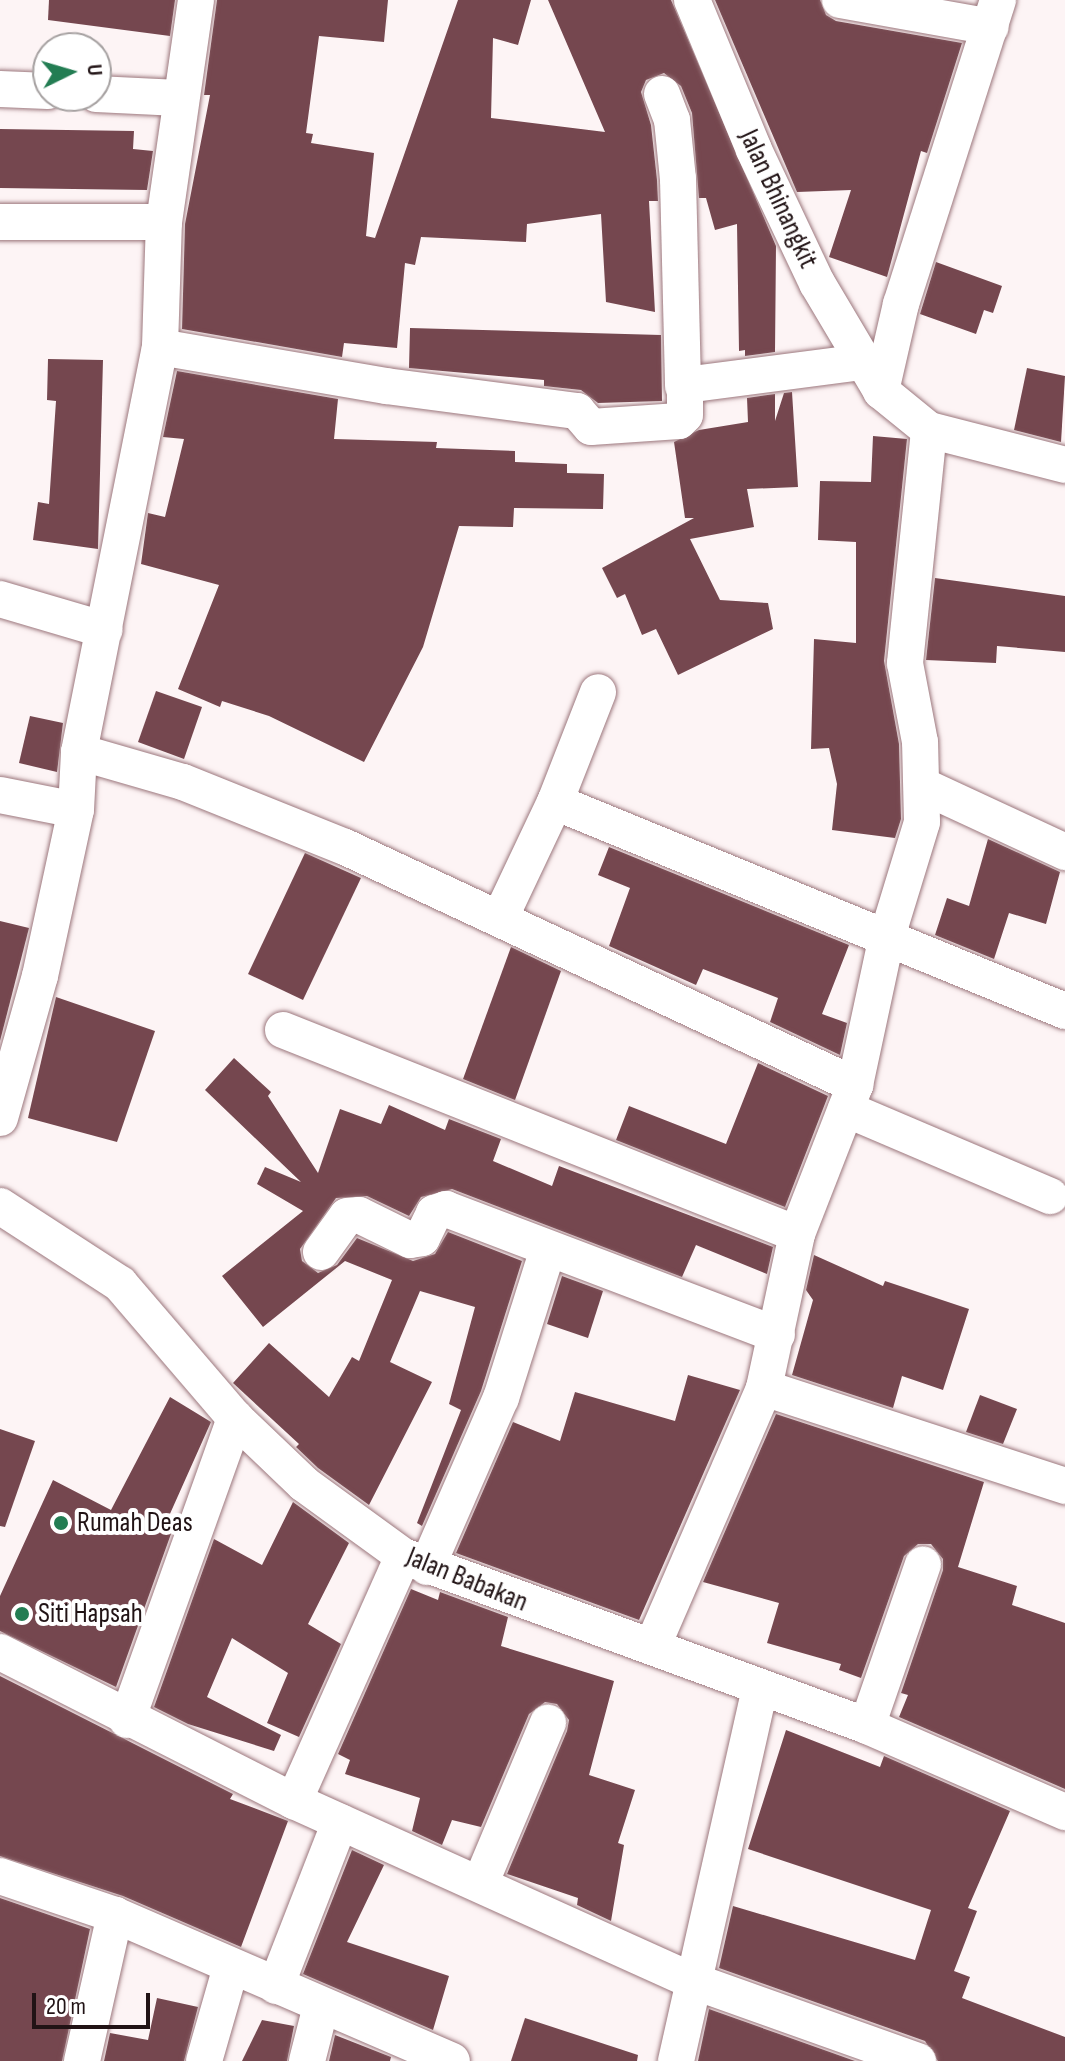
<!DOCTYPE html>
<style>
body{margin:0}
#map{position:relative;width:1065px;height:2061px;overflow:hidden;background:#fdf4f5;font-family:"Sofia Sans Condensed",sans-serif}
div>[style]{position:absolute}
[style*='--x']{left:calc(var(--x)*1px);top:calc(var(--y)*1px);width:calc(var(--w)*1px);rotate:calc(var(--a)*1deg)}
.building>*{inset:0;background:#75474f}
.roads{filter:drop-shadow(0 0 2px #9c777d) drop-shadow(0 0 2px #9c777d)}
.street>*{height:36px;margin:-18px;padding:0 18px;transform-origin:18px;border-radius:18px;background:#fff}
.dots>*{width:22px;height:22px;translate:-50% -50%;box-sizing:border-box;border:4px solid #fff;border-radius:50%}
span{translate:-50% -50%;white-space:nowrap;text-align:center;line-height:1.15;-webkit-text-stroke:8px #fff;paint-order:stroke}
.street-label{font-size:28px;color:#211315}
.poi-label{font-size:28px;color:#211315}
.left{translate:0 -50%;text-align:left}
.north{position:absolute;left:32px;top:32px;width:80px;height:80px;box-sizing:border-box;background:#fff;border:2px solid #a6a1a1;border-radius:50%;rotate:85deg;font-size:22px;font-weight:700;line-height:32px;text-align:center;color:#211315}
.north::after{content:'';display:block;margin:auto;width:28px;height:36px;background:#237d53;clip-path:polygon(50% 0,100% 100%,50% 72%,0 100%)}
.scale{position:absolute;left:32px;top:1993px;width:118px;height:36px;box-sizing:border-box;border:4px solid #211315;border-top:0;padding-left:10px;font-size:24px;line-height:28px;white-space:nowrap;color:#211315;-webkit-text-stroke:6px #fff;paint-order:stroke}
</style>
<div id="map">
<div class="building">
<div style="clip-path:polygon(49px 0,175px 0,170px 36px,48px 20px)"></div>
<div style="clip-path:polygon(217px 0,388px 0,384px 42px,319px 36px,306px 133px,313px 134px,311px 143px,374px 153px,366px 236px,375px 238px,458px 0,531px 0,518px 45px,493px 38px,491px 118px,605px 132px,548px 0,671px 0,776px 246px,775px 352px,745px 356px,745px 350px,739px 351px,737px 224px,715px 230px,706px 198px,699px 198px,692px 113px,681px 86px,664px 73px,646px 80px,641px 92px,651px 125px,657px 180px,658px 201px,649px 201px,655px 312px,606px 302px,601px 214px,527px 224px,526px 242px,421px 237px,415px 265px,405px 263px,397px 348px,344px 343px,342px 357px,182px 329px,185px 224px,210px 95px,204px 95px)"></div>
<div style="clip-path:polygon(715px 0,820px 0,826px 15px,836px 21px,962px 43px,927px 153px,921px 151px,887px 277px,829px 257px,851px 190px,797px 192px)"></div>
<div style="clip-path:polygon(0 129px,134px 131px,133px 149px,153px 151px,147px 190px,0 188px)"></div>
<div style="clip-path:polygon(936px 262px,1002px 286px,993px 313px,984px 310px,976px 334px,920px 314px)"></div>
<div style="clip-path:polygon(410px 328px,661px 335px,662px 401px,598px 403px,581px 390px,544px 386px,544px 380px,409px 368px)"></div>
<div style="clip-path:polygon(48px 359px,103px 360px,98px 549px,33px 540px,38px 502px,49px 504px,56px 401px,47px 400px)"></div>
<div style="clip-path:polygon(1027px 368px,1065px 376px,1061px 442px,1014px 430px)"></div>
<div style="clip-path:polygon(177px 371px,338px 399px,334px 439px,437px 442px,436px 448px,515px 451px,515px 462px,567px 464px,567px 473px,604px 474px,603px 509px,514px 508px,513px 527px,459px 526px,423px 647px,364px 762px,269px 716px,222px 701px,220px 707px,178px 689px,219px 585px,141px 564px,148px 513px,165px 517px,184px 439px,163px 437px)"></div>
<div style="clip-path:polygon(792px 392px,798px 487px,747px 489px,754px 527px,690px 539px,720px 600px,768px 603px,773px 629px,678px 675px,656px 629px,642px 635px,625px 594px,617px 598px,602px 568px,694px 518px,685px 518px,674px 442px,699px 430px,748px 422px,747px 398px,775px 394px,775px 421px,784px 393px)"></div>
<div style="clip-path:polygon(873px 436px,907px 439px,884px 661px,899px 744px,901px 819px,895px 838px,832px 830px,837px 784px,829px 748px,811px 749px,814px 639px,856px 643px,856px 542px,818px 540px,820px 481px,871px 482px)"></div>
<div style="clip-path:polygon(935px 578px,1065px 596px,1065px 652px,997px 646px,996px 663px,926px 660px)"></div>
<div style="clip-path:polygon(156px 691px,202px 707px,184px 759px,138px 742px)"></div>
<div style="clip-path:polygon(30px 716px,63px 723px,57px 772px,19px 763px)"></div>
<div style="clip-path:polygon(988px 839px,1060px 872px,1046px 924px,1009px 913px,994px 959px,935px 935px,947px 898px,969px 906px)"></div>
<div style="clip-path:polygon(609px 847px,849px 945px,822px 1014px,847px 1023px,840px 1055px,770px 1022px,778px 998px,703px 969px,696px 985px,609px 946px,630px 888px,598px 875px)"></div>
<div style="clip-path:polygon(305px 853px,361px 878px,303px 1000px,248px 974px)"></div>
<div style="clip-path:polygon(0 921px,29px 928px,0 1041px)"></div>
<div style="clip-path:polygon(511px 947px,561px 971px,515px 1100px,463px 1079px)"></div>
<div style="clip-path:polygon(56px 997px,155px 1031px,117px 1142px,28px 1118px)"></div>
<div style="clip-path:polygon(234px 1058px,271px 1092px,268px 1096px,318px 1173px,340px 1109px,381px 1124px,389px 1105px,445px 1130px,449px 1119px,501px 1139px,493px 1161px,552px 1186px,559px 1166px,773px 1247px,767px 1274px,696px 1245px,682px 1277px,452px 1189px,421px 1197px,409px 1216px,367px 1196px,336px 1198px,300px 1249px,302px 1261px,318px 1273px,337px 1265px,357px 1238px,413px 1261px,435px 1254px,448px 1232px,522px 1261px,481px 1391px,422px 1526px,417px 1523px,461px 1410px,449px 1404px,475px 1307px,420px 1291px,390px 1362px,432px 1382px,369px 1505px,318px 1468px,296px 1447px,299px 1444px,233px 1383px,269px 1343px,329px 1397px,352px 1357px,359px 1361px,392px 1280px,345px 1261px,263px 1327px,222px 1276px,303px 1211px,257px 1184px,265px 1167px,301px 1182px,205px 1090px)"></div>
<div style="clip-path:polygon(758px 1063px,828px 1096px,785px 1207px,616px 1140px,629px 1106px,726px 1144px)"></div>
<div style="clip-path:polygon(814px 1255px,883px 1286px,885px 1281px,969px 1309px,943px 1390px,902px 1376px,893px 1408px,792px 1375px,813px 1300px,806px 1290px)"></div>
<div style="clip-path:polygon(562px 1276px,603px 1291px,588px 1338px,547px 1324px)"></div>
<div style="clip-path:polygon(688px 1375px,740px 1390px,639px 1620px,456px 1553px,513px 1422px,560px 1441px,575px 1392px,675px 1421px)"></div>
<div style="clip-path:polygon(980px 1395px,1017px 1409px,1003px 1444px,966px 1432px)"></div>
<div style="clip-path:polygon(170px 1397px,211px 1422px,169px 1516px,176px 1520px,116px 1687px,0 1631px,0 1596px,53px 1480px,111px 1510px)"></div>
<div style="clip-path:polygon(776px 1414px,984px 1482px,958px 1567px,1017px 1586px,1012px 1605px,1065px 1623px,1065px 1789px,899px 1717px,908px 1695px,901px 1693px,943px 1570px,943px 1559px,931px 1544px,918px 1544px,904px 1556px,861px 1678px,839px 1670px,841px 1664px,767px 1643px,779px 1603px,703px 1582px)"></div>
<div style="clip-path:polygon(0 1429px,35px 1441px,5px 1527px,0 1526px)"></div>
<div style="clip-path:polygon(293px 1502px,349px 1543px,308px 1624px,341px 1644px,299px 1737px,267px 1723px,288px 1673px,232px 1638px,207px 1697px,281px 1735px,274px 1751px,188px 1724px,154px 1707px,214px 1539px,262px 1565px)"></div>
<div style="clip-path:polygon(411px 1589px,438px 1600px,440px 1592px,508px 1617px,501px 1646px,614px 1681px,589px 1775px,635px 1790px,618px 1843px,624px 1845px,611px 1921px,577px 1905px,578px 1898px,507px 1874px,567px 1731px,569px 1720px,557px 1704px,545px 1702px,529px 1714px,481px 1827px,452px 1820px,442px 1845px,412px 1831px,420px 1798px,345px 1774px,350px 1760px,338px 1754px)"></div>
<div style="clip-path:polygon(0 1676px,233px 1794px,230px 1799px,288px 1821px,241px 1947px,123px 1896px,0 1856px)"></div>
<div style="clip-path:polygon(786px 1730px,880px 1767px,884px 1756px,1010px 1811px,968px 1908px,977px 1911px,954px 1971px,970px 1977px,962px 1998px,1065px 2037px,1065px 2061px,938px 2061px,925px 2041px,719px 1968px,733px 1906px,915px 1960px,931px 1910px,748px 1849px)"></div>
<div style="clip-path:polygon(352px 1850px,384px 1865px,347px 1942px,449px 1976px,433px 2030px,303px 1974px)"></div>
<div style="clip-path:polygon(0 1898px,90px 1929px,62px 2061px,0 2061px)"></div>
<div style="clip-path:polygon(157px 1998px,198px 2007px,184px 2061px,104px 2061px,110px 2033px,148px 2040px)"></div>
<div style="clip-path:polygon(709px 2009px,855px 2061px,698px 2061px)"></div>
<div style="clip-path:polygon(525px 2018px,638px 2055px,637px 2061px,511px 2061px)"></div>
<div style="clip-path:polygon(262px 2020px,294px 2026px,287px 2061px,242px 2061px)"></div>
<div style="clip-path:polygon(335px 2035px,391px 2057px,390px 2061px,329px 2061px)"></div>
</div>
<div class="roads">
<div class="street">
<div style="--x:692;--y:0;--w:162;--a:67.5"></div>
<div style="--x:754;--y:150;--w:147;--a:64.7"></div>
<div style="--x:817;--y:283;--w:126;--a:59.3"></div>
<div style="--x:881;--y:391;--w:62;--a:39.1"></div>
<div style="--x:929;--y:430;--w:140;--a:14.4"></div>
<div style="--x:840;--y:0;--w:153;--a:10.1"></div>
<div style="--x:0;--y:89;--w:48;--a:2.4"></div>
<div style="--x:96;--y:94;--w:83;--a:2.8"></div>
<div style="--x:662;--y:94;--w:28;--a:69"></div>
<div style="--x:672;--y:120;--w:59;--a:84.2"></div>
<div style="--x:678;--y:179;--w:207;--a:88.6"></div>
<div style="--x:0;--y:222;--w:164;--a:0"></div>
<div style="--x:160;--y:347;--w:229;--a:9.8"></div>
<div style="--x:386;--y:386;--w:193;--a:7.5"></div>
<div style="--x:577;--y:411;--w:21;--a:49"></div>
<div style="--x:591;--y:427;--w:88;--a:-3.9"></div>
<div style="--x:679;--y:421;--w:8;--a:-45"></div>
<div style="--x:685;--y:415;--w:30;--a:-90"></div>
<div style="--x:685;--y:385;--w:178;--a:-7.4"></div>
<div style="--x:881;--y:391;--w:89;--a:-77.1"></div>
<div style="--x:901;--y:304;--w:319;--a:-72.3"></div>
<div style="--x:0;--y:599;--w:109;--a:16.4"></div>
<div style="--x:79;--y:752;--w:108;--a:16.1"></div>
<div style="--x:183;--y:782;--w:175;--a:21.9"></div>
<div style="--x:345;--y:847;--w:563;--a:25.02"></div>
<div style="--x:923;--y:786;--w:157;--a:24.9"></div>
<div style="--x:0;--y:795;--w:77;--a:11.2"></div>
<div style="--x:555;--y:802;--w:118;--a:-68.6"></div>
<div style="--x:501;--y:916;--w:126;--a:-64.7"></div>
<div style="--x:555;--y:802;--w:551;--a:22.28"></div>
<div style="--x:283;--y:1030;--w:553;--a:21.65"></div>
<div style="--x:846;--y:1109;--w:222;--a:23.1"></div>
<div style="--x:0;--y:1118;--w:148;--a:-74.3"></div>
<div style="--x:40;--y:976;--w:170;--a:-77.8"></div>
<div style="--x:76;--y:810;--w:58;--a:-87"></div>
<div style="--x:79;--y:752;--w:413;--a:-78.7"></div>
<div style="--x:160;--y:347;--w:125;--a:-88.2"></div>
<div style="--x:164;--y:222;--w:224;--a:-81.8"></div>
<div style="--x:0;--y:1206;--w:143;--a:33"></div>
<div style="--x:120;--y:1284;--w:177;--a:49.4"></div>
<div style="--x:235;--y:1418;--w:95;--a:43.7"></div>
<div style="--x:304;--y:1484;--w:122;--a:36"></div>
<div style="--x:403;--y:1556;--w:494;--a:20.1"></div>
<div style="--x:867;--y:1726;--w:216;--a:23.5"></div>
<div style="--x:321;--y:1252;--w:44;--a:-54.2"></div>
<div style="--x:347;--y:1216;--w:12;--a:-5"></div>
<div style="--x:359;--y:1215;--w:57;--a:26.1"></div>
<div style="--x:410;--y:1240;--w:12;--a:-9"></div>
<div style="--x:422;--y:1238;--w:28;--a:-64"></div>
<div style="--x:434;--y:1213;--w:13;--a:-18"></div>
<div style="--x:446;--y:1209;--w:354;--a:20.8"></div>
<div style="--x:764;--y:1388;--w:317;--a:18"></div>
<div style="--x:427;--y:1567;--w:184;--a:-66.4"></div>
<div style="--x:501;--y:1398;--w:156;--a:-72.5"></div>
<div style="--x:653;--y:1645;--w:280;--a:-66.6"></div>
<div style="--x:764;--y:1388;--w:157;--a:-77.9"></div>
<div style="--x:797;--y:1234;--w:160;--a:-68.7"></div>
<div style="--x:855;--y:1085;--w:148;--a:-77.9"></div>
<div style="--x:886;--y:940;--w:123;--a:-73"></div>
<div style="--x:922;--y:822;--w:80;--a:-91.4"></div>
<div style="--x:920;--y:742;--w:80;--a:-100.8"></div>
<div style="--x:905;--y:663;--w:234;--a:-84.1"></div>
<div style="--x:0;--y:1652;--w:330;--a:26.9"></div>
<div style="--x:294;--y:1801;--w:438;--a:24.3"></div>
<div style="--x:693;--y:1981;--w:239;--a:19.6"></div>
<div style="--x:127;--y:1720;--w:321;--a:-70.3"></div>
<div style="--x:867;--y:1726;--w:171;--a:-70.9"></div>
<div style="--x:294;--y:1801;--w:268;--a:-66"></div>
<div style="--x:0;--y:1876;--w:121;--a:18.7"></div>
<div style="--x:115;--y:1915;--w:367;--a:23.4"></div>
<div style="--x:481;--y:1882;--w:173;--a:-67.2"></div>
<div style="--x:276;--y:1986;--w:176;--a:-68.7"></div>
<div style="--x:82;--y:2061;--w:150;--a:-77.3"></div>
<div style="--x:204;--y:2061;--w:98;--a:-74"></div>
<div style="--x:307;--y:2061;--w:57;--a:-75.7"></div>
<div style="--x:676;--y:2061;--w:381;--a:-77.3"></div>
</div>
</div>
<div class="dots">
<div style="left:61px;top:1523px;background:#237d53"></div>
<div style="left:22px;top:1614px;background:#237d53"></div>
</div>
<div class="street-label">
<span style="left:778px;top:199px;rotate:65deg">Jalan Bhinangkit</span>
<span style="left:467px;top:1580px;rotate:22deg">Jalan Babakan</span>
</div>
<div class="poi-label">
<span class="left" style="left:77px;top:1523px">Rumah Deas</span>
<span class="left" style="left:38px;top:1614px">Siti Hapsah</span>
</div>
<div class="north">U</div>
<div class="scale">20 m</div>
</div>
